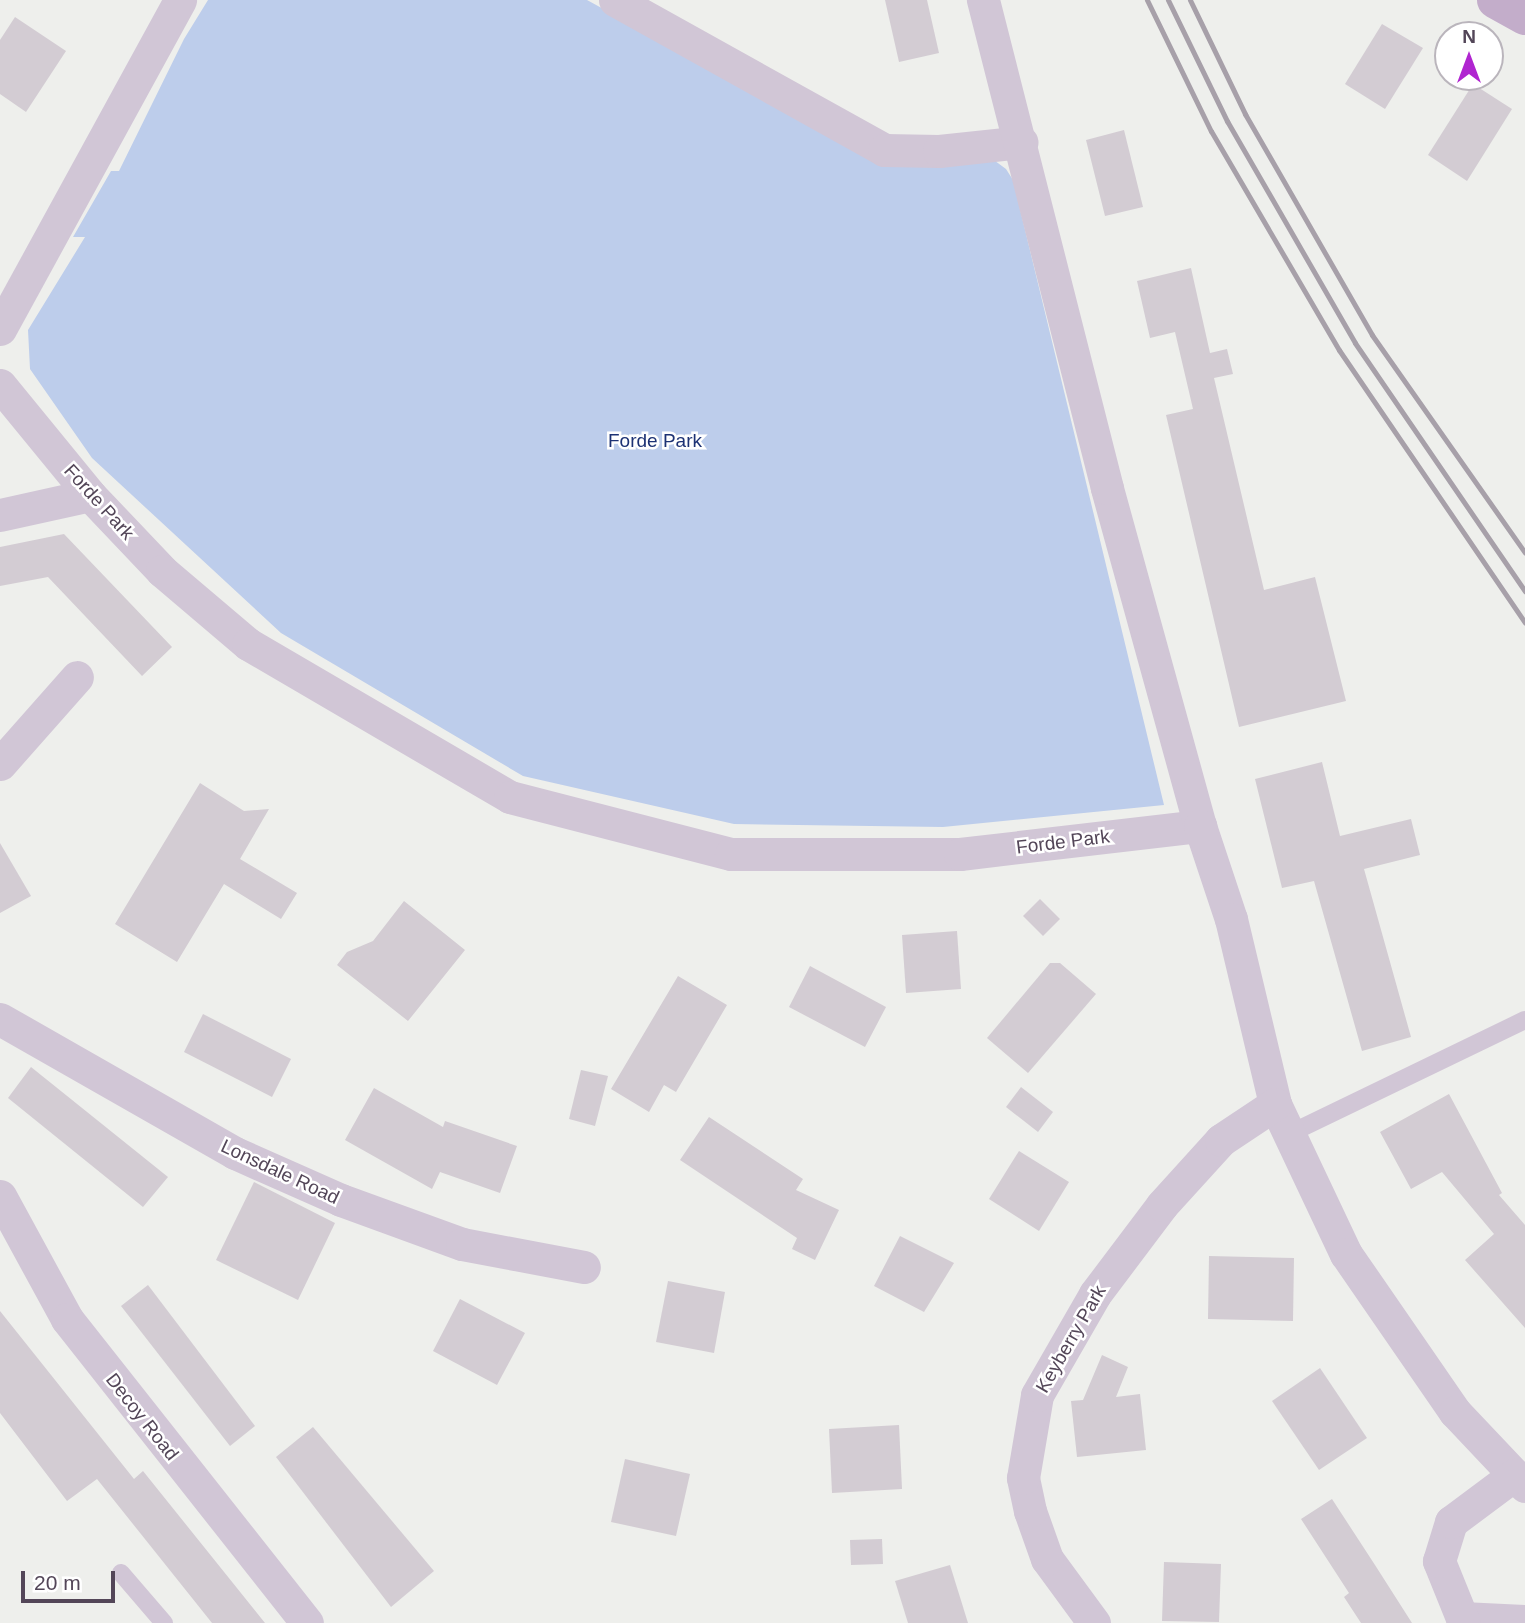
<!DOCTYPE html>
<style>
body{margin:0}
#map{position:relative;width:1525px;height:1623px;overflow:hidden;background:#eeefec;font-family:Helvetica,sans-serif}
div>[style]{position:absolute}
[style*='--x']{left:calc(var(--x)*1px);top:calc(var(--y)*1px);width:calc(var(--w)*1px);rotate:calc(var(--a)*1deg)}
.green>*{inset:0;background:#bdcdeb}
.building>*{inset:0;background:#d3ccd3}
.service>*{height:18px;margin:-9px;padding:0 9px;transform-origin:9px;border-radius:9px;background:#d1c6d6}
.minor>*{height:33px;margin:-16.5px;padding:0 16.5px;transform-origin:16.5px;border-radius:16.5px;background:#d1c6d6}
.primary>*{height:38px;margin:-19px;padding:0 19px;transform-origin:19px;border-radius:19px;background:#c3adca}
.rail>*{height:5px;margin:-2.5px;padding:0 2.5px;transform-origin:2.5px;border-radius:2.5px;background:#a7a0a9}
span{translate:-50% -50%;white-space:nowrap;text-align:center;line-height:1.15;-webkit-text-stroke:5px #fff;paint-order:stroke}
.park-label{font-size:19px;color:#1d3274}
.street-label{font-size:19px;color:#534658}
.north{position:absolute;left:1434px;top:21px;width:70px;height:70px;box-sizing:border-box;background:#fff;border:2px solid #bab5bc;border-radius:50%;rotate:0deg;font-size:19px;font-weight:700;line-height:28px;text-align:center;color:#534658}
.north::after{content:'';display:block;margin:auto;width:24px;height:32px;background:#b025d0;clip-path:polygon(50% 0,100% 100%,50% 72%,0 100%)}
.scale{position:absolute;left:21px;top:1571px;width:94px;height:32px;box-sizing:border-box;border:4px solid #534658;border-top:0;padding-left:9px;font-size:21px;line-height:24px;white-space:nowrap;color:#534658;-webkit-text-stroke:5px #fff;paint-order:stroke}
</style>
<div id="map">
<div class="green">
<div style="clip-path:polygon(208px 0,587px 0,852px 145px,987px 155px,1006px 169px,1013px 180px,1164px 805px,943px 827px,734px 824px,523px 776px,281px 633px,92px 458px,30px 369px,28px 330px,85px 237px,73px 237px,111px 171px,119px 171px,184px 39px)"></div>
</div>
<div class="building">
<div style="clip-path:polygon(885px 0,927px 0,939px 53px,899px 62px)"></div>
<div style="clip-path:polygon(15px 17px,66px 51px,26px 112px,0 94px,0 40px)"></div>
<div style="clip-path:polygon(1382px 24px,1423px 48px,1385px 109px,1345px 84px)"></div>
<div style="clip-path:polygon(1473px 84px,1512px 109px,1467px 181px,1428px 155px)"></div>
<div style="clip-path:polygon(1124px 130px,1143px 207px,1105px 216px,1086px 140px)"></div>
<div style="clip-path:polygon(1191px 268px,1210px 353px,1227px 349px,1233px 374px,1214px 378px,1264px 590px,1315px 577px,1346px 701px,1239px 727px,1166px 415px,1193px 409px,1175px 332px,1150px 338px,1137px 281px)"></div>
<div style="clip-path:polygon(64px 534px,172px 647px,142px 676px,48px 577px,0 586px,0 547px)"></div>
<div style="clip-path:polygon(1322px 762px,1340px 836px,1411px 819px,1420px 855px,1364px 869px,1411px 1037px,1362px 1051px,1314px 881px,1282px 888px,1255px 779px)"></div>
<div style="clip-path:polygon(200px 783px,244px 811px,269px 809px,240px 859px,297px 893px,281px 919px,224px 884px,177px 962px,115px 924px)"></div>
<div style="clip-path:polygon(0 843px,31px 896px,0 913px)"></div>
<div style="clip-path:polygon(1040px 899px,1060px 919px,1043px 936px,1023px 916px)"></div>
<div style="clip-path:polygon(404px 901px,465px 950px,408px 1021px,337px 965px,347px 952px,373px 941px)"></div>
<div style="clip-path:polygon(957px 931px,961px 989px,906px 993px,902px 935px)"></div>
<div style="clip-path:polygon(1050px 963px,1060px 963px,1096px 994px,1028px 1073px,987px 1038px)"></div>
<div style="clip-path:polygon(810px 966px,886px 1007px,865px 1047px,789px 1007px)"></div>
<div style="clip-path:polygon(678px 976px,727px 1005px,676px 1092px,664px 1085px,649px 1112px,611px 1089px)"></div>
<div style="clip-path:polygon(203px 1014px,291px 1059px,272px 1097px,184px 1052px)"></div>
<div style="clip-path:polygon(31px 1067px,168px 1177px,143px 1207px,8px 1098px)"></div>
<div style="clip-path:polygon(581px 1070px,608px 1076px,595px 1126px,569px 1119px)"></div>
<div style="clip-path:polygon(1021px 1087px,1053px 1112px,1038px 1132px,1006px 1107px)"></div>
<div style="clip-path:polygon(374px 1088px,443px 1127px,445px 1121px,517px 1146px,500px 1193px,440px 1172px,432px 1189px,345px 1140px)"></div>
<div style="clip-path:polygon(1449px 1094px,1502px 1193px,1499px 1195px,1525px 1225px,1525px 1328px,1465px 1260px,1494px 1234px,1442px 1172px,1411px 1189px,1380px 1132px)"></div>
<div style="clip-path:polygon(709px 1117px,803px 1179px,796px 1190px,839px 1210px,815px 1260px,792px 1249px,797px 1238px,680px 1160px)"></div>
<div style="clip-path:polygon(1019px 1151px,1069px 1182px,1039px 1231px,989px 1199px)"></div>
<div style="clip-path:polygon(254px 1182px,335px 1223px,298px 1300px,216px 1260px)"></div>
<div style="clip-path:polygon(900px 1236px,954px 1263px,924px 1312px,874px 1286px)"></div>
<div style="clip-path:polygon(1209px 1256px,1294px 1258px,1293px 1321px,1208px 1319px)"></div>
<div style="clip-path:polygon(668px 1281px,725px 1292px,714px 1353px,656px 1342px)"></div>
<div style="clip-path:polygon(148px 1285px,255px 1426px,230px 1446px,121px 1306px)"></div>
<div style="clip-path:polygon(460px 1299px,525px 1333px,497px 1385px,433px 1351px)"></div>
<div style="clip-path:polygon(0 1311px,134px 1479px,143px 1471px,265px 1623px,212px 1623px,97px 1479px,67px 1501px,0 1413px)"></div>
<div style="clip-path:polygon(1102px 1355px,1128px 1367px,1116px 1397px,1140px 1394px,1146px 1450px,1077px 1457px,1071px 1401px,1083px 1400px)"></div>
<div style="clip-path:polygon(1320px 1368px,1367px 1438px,1319px 1470px,1272px 1401px)"></div>
<div style="clip-path:polygon(899px 1425px,902px 1489px,832px 1493px,829px 1429px)"></div>
<div style="clip-path:polygon(313px 1427px,434px 1571px,391px 1607px,276px 1457px)"></div>
<div style="clip-path:polygon(625px 1459px,690px 1474px,676px 1536px,611px 1522px)"></div>
<div style="clip-path:polygon(1332px 1499px,1375px 1565px,1412px 1623px,1361px 1623px,1344px 1597px,1349px 1593px,1301px 1519px)"></div>
<div style="clip-path:polygon(882px 1539px,883px 1564px,851px 1565px,850px 1540px)"></div>
<div style="clip-path:polygon(1164px 1562px,1221px 1564px,1219px 1622px,1162px 1621px)"></div>
<div style="clip-path:polygon(950px 1565px,968px 1623px,908px 1623px,895px 1581px)"></div>
</div>
<div class="service">
<div style="--x:1289;--y:1134;--w:262;--a:-25.8"></div>
<div style="--x:121;--y:1573;--w:66;--a:49.3"></div>
</div>
<div class="minor">
<div style="--x:615;--y:0;--w:308;--a:29.1"></div>
<div style="--x:884;--y:150;--w:55;--a:1"></div>
<div style="--x:939;--y:151;--w:83;--a:-6.2"></div>
<div style="--x:0;--y:329;--w:375;--a:-61.3"></div>
<div style="--x:0;--y:385;--w:142;--a:50.7"></div>
<div style="--x:90;--y:495;--w:105;--a:46.5"></div>
<div style="--x:162;--y:571;--w:113;--a:40.3"></div>
<div style="--x:248;--y:644;--w:303;--a:30.3"></div>
<div style="--x:510;--y:797;--w:228;--a:14.5"></div>
<div style="--x:731;--y:854;--w:229;--a:0"></div>
<div style="--x:960;--y:854;--w:242;--a:-6.7"></div>
<div style="--x:1200;--y:826;--w:351;--a:-105.4"></div>
<div style="--x:1107;--y:488;--w:504;--a:-104.26"></div>
<div style="--x:0;--y:515;--w:92;--a:-12.5"></div>
<div style="--x:0;--y:764;--w:116;--a:-48.5"></div>
<div style="--x:1200;--y:826;--w:98;--a:71.6"></div>
<div style="--x:1231;--y:919;--w:190;--a:76.6"></div>
<div style="--x:1275;--y:1104;--w:166;--a:64.7"></div>
<div style="--x:1346;--y:1254;--w:192;--a:55.4"></div>
<div style="--x:1455;--y:1412;--w:102;--a:46.6"></div>
<div style="--x:0;--y:1019;--w:271;--a:29.7"></div>
<div style="--x:235;--y:1153;--w:116;--a:23.9"></div>
<div style="--x:341;--y:1200;--w:129;--a:20"></div>
<div style="--x:462;--y:1244;--w:124;--a:10.7"></div>
<div style="--x:0;--y:1196;--w:140;--a:61.4"></div>
<div style="--x:67;--y:1319;--w:387;--a:51.7"></div>
<div style="--x:1462;--y:1618;--w:63;--a:2.7"></div>
<div style="--x:1094;--y:1623;--w:79;--a:-126.3"></div>
<div style="--x:1047;--y:1559;--w:51;--a:-109.5"></div>
<div style="--x:1030;--y:1511;--w:34;--a:-102"></div>
<div style="--x:1023;--y:1478;--w:84;--a:-80.4"></div>
<div style="--x:1037;--y:1395;--w:116;--a:-60.1"></div>
<div style="--x:1095;--y:1294;--w:111;--a:-53"></div>
<div style="--x:1162;--y:1205;--w:88;--a:-47.8"></div>
<div style="--x:1221;--y:1140;--w:65;--a:-33.7"></div>
<div style="--x:1464;--y:1623;--w:67;--a:-112"></div>
<div style="--x:1439;--y:1561;--w:41;--a:-72.9"></div>
<div style="--x:1451;--y:1522;--w:79;--a:-36.7"></div>
</div>
<div class="primary">
<div style="--x:1496;--y:0;--w:33;--a:29"></div>
</div>
<div class="rail">
<div style="--x:1147;--y:0;--w:146;--a:64"></div>
<div style="--x:1211;--y:131;--w:254;--a:59.7"></div>
<div style="--x:1339;--y:350;--w:330;--a:55.7"></div>
<div style="--x:1168;--y:0;--w:135;--a:64"></div>
<div style="--x:1227;--y:121;--w:256;--a:60"></div>
<div style="--x:1355;--y:343;--w:301;--a:55.6"></div>
<div style="--x:1190;--y:0;--w:127;--a:64.2"></div>
<div style="--x:1245;--y:114;--w:255;--a:60.1"></div>
<div style="--x:1372;--y:335;--w:266;--a:54.9"></div>
</div>
<div class="park-label">
<span style="left:655px;top:441px">Forde Park</span>
</div>
<div class="street-label">
<span style="left:99px;top:502px;rotate:48deg">Forde Park</span>
<span style="left:1063px;top:842px;rotate:-7deg">Forde Park</span>
<span style="left:280px;top:1172px;rotate:25deg">Lonsdale Road</span>
<span style="left:1071px;top:1339px;rotate:-60deg">Keyberry Park</span>
<span style="left:142px;top:1417px;rotate:52deg">Decoy Road</span>
</div>
<div class="north">N</div>
<div class="scale">20 m</div>
</div>
